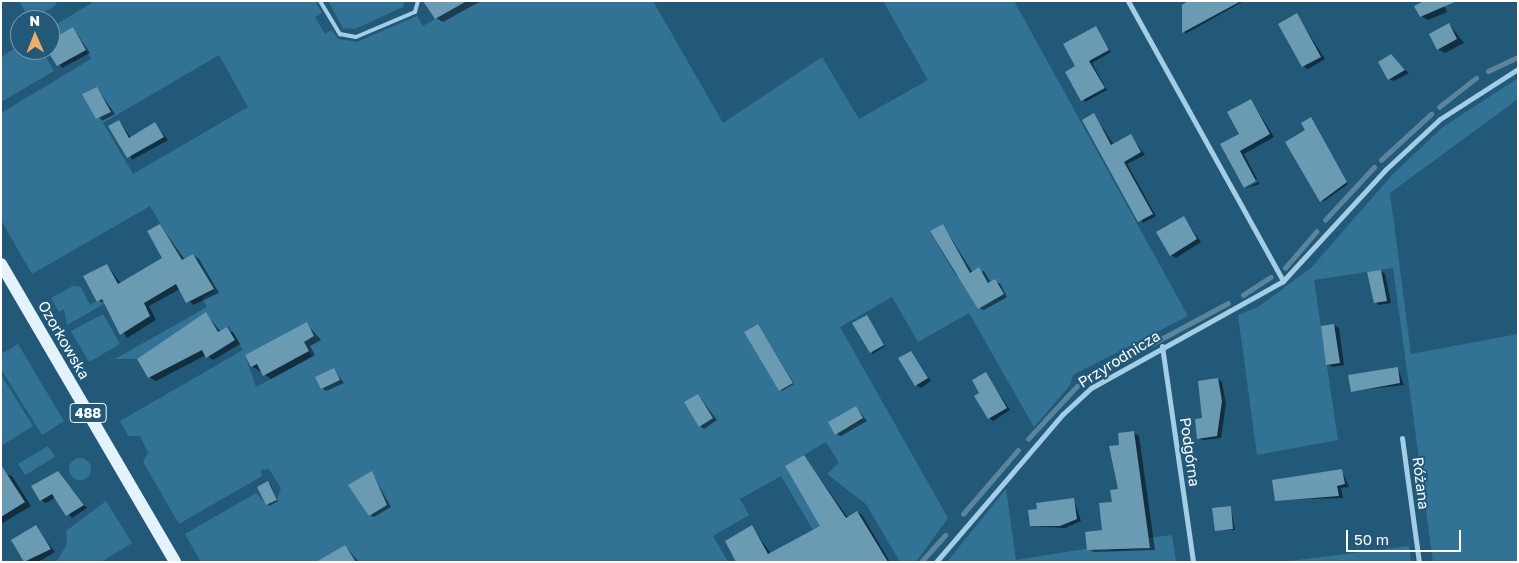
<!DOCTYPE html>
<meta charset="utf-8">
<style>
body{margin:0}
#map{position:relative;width:1519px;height:563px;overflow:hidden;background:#225979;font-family:"Golos Text",sans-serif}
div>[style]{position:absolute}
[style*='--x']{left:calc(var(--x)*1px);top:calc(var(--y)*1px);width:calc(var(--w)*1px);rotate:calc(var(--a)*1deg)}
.green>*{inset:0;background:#327395}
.round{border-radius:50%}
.shadow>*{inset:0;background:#0007}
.stream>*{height:4.5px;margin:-2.25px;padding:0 2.25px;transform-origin:2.25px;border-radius:2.25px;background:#5c859c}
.building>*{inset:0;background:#6b9ab3}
.service>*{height:4px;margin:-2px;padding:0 2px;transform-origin:2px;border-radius:2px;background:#a4cee5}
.minor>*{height:5px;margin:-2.5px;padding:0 2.5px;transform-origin:2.5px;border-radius:2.5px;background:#a4cee5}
.primary>*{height:12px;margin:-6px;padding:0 6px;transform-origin:6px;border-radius:6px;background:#e4f2fc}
span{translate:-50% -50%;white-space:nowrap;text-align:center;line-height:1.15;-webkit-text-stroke:4px #225979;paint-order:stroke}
.shield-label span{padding:1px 4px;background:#225979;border:1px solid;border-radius:4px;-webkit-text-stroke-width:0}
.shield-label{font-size:14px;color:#fff;font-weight:700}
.street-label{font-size:15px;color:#fff}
.frame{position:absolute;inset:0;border:2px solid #fff;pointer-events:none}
.north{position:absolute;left:10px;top:10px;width:50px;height:50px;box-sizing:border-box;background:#225979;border:1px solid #7a9baf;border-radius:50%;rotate:359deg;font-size:14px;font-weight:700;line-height:20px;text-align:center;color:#fff}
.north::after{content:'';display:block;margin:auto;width:18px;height:22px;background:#f0ad67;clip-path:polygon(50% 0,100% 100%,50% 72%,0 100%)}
.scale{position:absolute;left:1346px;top:530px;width:115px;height:22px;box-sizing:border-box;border:2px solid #fff;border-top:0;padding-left:6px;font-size:15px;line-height:18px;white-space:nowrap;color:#fff;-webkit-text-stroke:4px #225979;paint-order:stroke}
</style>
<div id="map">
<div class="green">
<div style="clip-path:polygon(19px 1px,55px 1px,57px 5px,30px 20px)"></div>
<div style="clip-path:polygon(evenodd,95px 1px,315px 1px,322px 13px,315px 17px,325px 34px,332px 30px,338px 39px,357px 42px,417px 16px,423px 26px,467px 1px,653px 1px,723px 123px,822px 57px,859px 119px,928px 80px,883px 1px,1014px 1px,1188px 316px,1073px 375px,1070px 385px,1034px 427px,969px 313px,918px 342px,892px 297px,840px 327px,948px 518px,916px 562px,900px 562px,866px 504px,827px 474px,839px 463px,826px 442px,785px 466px,804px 499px,826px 518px,832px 562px,781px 476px,740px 499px,749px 515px,713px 536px,728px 562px,356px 562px,345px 545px,316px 562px,201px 562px,185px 534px,256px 493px,267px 505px,277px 500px,281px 488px,269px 469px,261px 470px,262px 476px,179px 524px,143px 462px,148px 453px,140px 436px,128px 436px,120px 421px,243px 350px,229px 326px,218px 332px,206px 313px,137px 359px,115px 359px,207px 307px,202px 298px,214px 291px,193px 254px,182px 260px,150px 206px,32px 274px,1px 220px,1px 113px,91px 59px,73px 27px,50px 40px,50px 28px,95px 1px,219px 55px,248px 107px,133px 174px,103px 123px,219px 55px,95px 1px,96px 87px,111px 112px,96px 119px,83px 94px,96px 87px,95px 1px,943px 224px,968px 269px,956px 276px,930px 232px,943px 224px,95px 1px,979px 268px,988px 283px,961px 278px,979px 268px,95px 1px,307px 323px,314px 336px,304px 342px,312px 357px,256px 387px,245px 355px,307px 323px,95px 1px,758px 324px,793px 382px,779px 391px,744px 332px,758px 324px,95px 1px,698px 394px,713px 417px,699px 427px,684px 402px,698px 394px,95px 1px,856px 406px,863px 419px,836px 434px,828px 422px,856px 406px)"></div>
<div style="clip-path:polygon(328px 1px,404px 1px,403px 7px,355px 29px,343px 28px)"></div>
<div style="clip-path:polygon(20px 45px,20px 50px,42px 50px,54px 71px,1px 102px,1px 57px)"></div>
<div style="clip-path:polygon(1518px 78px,1518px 99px,1390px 193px,1411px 354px,1518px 334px,1518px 562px,1433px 562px,1393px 268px,1314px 280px,1338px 440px,1257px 455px,1238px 315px,1258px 307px,1311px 268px,1392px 175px,1443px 127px)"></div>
<div style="clip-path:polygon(127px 279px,132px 288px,67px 325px,64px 309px,59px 312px,51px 298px,73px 286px,81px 287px,90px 305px,120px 289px)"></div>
<div style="clip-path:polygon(103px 314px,120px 344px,89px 362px,71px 331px)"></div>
<div style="clip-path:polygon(18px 344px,64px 421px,42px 435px,1px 369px,1px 354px)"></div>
<div style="clip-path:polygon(1px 375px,33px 426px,1px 446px)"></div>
<div style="clip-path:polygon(48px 446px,55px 457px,25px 475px,18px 464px)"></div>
<div class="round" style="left:69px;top:458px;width:22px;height:22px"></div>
<div style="clip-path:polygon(1006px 489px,1016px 560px,1110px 545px,1111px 551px,1150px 548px,1149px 538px,1172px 535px,1176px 562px,947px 562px)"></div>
<div style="clip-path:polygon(106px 501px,132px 543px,101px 562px,56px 562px,67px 544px,66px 531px)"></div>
<div style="clip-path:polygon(1409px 546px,1411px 562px,1282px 562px)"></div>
</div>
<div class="shadow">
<div style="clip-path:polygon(434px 1px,481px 1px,443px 22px,436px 18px)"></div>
<div style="clip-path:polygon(1190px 1px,1244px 1px,1185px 34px,1183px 5px)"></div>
<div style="clip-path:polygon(1442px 1px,1447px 12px,1428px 20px,1421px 16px)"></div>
<div style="clip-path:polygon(1297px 15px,1325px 59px,1308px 69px,1303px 66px)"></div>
<div style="clip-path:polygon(1449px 24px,1464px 43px,1445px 53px,1438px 49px)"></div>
<div style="clip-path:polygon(73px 28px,90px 53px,62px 68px,49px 50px,50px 42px)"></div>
<div style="clip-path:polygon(1096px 28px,1111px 52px,1092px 63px,1107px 90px,1085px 102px,1066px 73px,1077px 67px)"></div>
<div style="clip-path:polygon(1391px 56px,1409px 73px,1394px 81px,1389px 79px)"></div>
<div style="clip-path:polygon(97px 88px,115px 114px,102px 121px,84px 95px)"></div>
<div style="clip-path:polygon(1251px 100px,1274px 137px,1244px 154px,1257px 179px,1246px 188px,1221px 144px,1240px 134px)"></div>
<div style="clip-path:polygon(1094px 115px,1114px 145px,1131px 136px,1145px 155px,1127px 164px,1156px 216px,1143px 223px)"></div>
<div style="clip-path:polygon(1311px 119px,1348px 184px,1323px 202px,1307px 131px)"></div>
<div style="clip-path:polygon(119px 121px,131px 138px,155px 124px,168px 140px,132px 160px)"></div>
<div style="clip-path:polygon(1258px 182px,1260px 184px,1247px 188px)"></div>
<div style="clip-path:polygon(1184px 218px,1201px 242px,1176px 258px,1171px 255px)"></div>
<div style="clip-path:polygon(160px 225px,185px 260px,193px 255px,199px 259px,219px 293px,193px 305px,180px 289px,149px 306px,156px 320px,127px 338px,105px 303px,98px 301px,107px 265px,121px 284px,164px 259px)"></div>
<div style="clip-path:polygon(943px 225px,973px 273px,984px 271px,991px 283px,1000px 283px,1007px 297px,984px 310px,979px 308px)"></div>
<div style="clip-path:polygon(1381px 271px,1385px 274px,1391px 303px,1379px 305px,1375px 302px)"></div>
<div style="clip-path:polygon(206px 314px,221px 332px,233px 332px,240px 344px,213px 360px,206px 355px,156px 381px,149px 377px,139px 359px)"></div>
<div style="clip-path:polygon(868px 318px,885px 346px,873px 354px,854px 324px)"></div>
<div style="clip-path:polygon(307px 324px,321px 340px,310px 346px,315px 355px,271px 379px,252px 366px)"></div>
<div style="clip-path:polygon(758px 325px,794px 384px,782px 391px,780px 390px)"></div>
<div style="clip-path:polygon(1334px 325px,1339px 328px,1344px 365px,1332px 367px,1328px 364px)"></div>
<div style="clip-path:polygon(911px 352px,931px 381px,921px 388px,916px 385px)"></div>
<div style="clip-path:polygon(1398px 368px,1404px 385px,1352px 391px)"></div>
<div style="clip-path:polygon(334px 370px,344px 383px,326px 391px,322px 388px)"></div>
<div style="clip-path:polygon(986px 374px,1010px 410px,993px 421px,989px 418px)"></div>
<div style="clip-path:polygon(1218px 379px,1222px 382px,1226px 404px,1221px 438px,1203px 440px,1198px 438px)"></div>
<div style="clip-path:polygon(698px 395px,717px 420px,704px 429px,700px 426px)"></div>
<div style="clip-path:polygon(856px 407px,867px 421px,841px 436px,836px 434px)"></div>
<div style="clip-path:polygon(1134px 433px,1139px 436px,1155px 550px,1094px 552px,1088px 549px,1104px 531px,1119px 490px,1120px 446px)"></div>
<div style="clip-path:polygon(804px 456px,848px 518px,857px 512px,862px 515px,890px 562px,738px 562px,752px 527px,771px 554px,822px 526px)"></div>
<div style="clip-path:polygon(1342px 471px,1349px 487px,1341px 488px,1343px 498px,1277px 500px)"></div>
<div style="clip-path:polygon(58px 472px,87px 508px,72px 518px,56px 497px,46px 503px,41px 500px)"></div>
<div style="clip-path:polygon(1px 473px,12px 476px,31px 506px,1px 524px)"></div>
<div style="clip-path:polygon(372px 473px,391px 507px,374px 517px,369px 515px)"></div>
<div style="clip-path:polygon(270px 484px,278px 501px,269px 506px,259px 487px)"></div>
<div style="clip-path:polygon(1074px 500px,1081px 521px,1065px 528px,1032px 526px)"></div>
<div style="clip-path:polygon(1231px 508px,1235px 530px,1216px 530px)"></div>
<div style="clip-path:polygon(36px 527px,55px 552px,38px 562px,26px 562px,13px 541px)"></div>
<div style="clip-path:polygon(345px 546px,359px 562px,319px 562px)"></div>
</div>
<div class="stream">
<div style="--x:1488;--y:71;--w:33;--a:-25"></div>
<div style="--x:1439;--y:107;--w:47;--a:-38.1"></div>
<div style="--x:1381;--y:160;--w:68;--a:-42.6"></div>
<div style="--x:1325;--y:220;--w:72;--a:-47.2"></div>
<div style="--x:1285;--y:268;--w:48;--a:-49.3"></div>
<div style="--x:1243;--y:295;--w:33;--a:-33"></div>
<div style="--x:1152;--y:344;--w:86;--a:-28.3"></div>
<div style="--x:1094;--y:374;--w:52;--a:-27.6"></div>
<div style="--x:1028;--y:439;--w:72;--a:-47.2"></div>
<div style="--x:963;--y:514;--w:84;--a:-49.3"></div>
<div style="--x:921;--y:562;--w:36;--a:-48"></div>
</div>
<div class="building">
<div style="clip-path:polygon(423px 1px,467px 1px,435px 19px)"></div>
<div style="clip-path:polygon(1188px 1px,1241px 1px,1182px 33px,1182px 5px)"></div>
<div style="clip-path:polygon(1424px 1px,1457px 1px,1420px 17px,1414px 6px)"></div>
<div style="clip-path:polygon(1297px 13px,1321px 57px,1302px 67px,1278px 24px)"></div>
<div style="clip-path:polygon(1449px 23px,1457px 39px,1437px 50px,1429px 34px)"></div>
<div style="clip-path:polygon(1096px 26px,1109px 50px,1089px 61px,1105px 88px,1081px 101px,1065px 72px,1075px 66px,1063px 44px)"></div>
<div style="clip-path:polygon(73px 27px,86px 50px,57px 66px,50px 55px,50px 40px)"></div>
<div style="clip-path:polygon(1391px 54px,1405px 70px,1388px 80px,1378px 62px)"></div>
<div style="clip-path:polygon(97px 87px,111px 112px,96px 119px,82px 94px)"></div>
<div style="clip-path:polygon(1251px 99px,1270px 134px,1240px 151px,1256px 181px,1244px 188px,1220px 144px,1239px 134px,1227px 112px)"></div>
<div style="clip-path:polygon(1094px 113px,1111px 145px,1131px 134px,1141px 152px,1124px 162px,1153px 214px,1138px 222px,1082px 120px)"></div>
<div style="clip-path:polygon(1311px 117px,1347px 182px,1320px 202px,1285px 142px,1305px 130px,1301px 123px)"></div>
<div style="clip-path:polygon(119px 120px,129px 138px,155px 122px,164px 137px,127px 158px,108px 126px)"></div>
<div style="clip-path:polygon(1184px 216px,1197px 239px,1170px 256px,1156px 232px)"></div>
<div style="clip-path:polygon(160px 224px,182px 260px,193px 254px,214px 289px,186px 303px,176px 284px,144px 303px,150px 316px,120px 335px,102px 299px,97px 302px,83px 276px,107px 264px,118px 284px,162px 258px,147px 231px)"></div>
<div style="clip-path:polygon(943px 224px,970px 273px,979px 267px,988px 283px,995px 279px,1004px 294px,978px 309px,930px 231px)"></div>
<div style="clip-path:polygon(1381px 270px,1387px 301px,1374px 303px,1367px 272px)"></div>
<div style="clip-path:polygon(206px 312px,218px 332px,227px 327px,235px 340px,206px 358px,202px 350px,148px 378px,137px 359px)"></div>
<div style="clip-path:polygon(867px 315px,884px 345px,870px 353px,852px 323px)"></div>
<div style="clip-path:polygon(307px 322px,314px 336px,304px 342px,309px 351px,263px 376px,257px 364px,251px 367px,245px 355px)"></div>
<div style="clip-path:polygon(758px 324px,793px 383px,779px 391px,744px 332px)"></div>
<div style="clip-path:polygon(1334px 324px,1340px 363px,1326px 365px,1321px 326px)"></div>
<div style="clip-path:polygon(911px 351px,928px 378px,915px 386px,898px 358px)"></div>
<div style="clip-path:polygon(1398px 367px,1400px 383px,1351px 392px,1348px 375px)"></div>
<div style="clip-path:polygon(334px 368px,340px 380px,321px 389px,315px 377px)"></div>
<div style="clip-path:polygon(986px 372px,1007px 408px,988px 419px,974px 396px,979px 393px,972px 380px)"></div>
<div style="clip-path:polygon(1218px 378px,1222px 401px,1217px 436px,1197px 439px,1195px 419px,1202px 418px,1198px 381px)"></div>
<div style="clip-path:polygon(698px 394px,713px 418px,699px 427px,684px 402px)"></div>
<div style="clip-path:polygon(856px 406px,863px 418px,835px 435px,828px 422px)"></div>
<div style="clip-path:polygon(1134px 431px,1150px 548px,1087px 550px,1085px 532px,1102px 530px,1099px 503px,1112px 502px,1110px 490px,1118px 489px,1109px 446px,1119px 445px,1118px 433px)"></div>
<div style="clip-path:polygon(804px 455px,846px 518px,857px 511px,888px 562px,736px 562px,725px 541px,752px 525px,768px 554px,820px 526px,785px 466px)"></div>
<div style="clip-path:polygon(1px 465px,25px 502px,1px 517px)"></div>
<div style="clip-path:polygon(1342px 469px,1345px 484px,1337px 486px,1339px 496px,1275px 501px,1272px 480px)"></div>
<div style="clip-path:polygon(58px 471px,84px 505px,66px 516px,52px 494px,40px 501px,31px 486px)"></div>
<div style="clip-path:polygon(372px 471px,387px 505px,369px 516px,348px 485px)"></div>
<div style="clip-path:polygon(268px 481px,277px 500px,266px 505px,257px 487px)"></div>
<div style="clip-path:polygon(1074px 498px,1077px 519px,1060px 526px,1030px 526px,1028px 510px,1037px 509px,1036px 503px)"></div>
<div style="clip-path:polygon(1231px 506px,1233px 529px,1215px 531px,1212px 508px)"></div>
<div style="clip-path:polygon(36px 525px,51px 549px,24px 562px,11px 540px)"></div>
<div style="clip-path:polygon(345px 545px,356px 562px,316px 562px)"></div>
</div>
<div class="service">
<div style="--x:320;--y:1;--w:39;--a:59"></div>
<div style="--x:340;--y:34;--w:16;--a:11"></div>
<div style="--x:356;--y:37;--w:64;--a:-23"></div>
<div style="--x:415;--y:12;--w:11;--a:-75"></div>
</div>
<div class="minor">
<div style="--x:1128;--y:1;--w:320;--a:61"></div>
<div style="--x:1162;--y:346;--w:218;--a:81.8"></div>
<div style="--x:1402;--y:438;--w:125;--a:82.2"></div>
<div style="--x:936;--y:562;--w:195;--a:-49.4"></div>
<div style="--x:1063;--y:414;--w:38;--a:-43"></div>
<div style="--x:1091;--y:388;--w:220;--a:-29.1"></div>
<div style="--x:1283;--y:281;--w:149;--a:-47.4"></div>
<div style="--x:1384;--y:171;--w:76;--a:-42.9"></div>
<div style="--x:1440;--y:119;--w:93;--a:-32.7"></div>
</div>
<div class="primary">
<div style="--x:1;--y:264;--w:345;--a:59.7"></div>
</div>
<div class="shield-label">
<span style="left:88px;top:413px">488</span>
</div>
<div class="street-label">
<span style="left:64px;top:340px;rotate:60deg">Ozorkowska</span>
<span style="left:1119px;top:359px;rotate:-32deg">Przyrodnicza</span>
<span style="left:1190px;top:452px;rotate:82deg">Podgórna</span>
<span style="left:1421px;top:483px;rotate:83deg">Różana</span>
</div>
<div class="frame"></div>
<div class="north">N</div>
<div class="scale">50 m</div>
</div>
